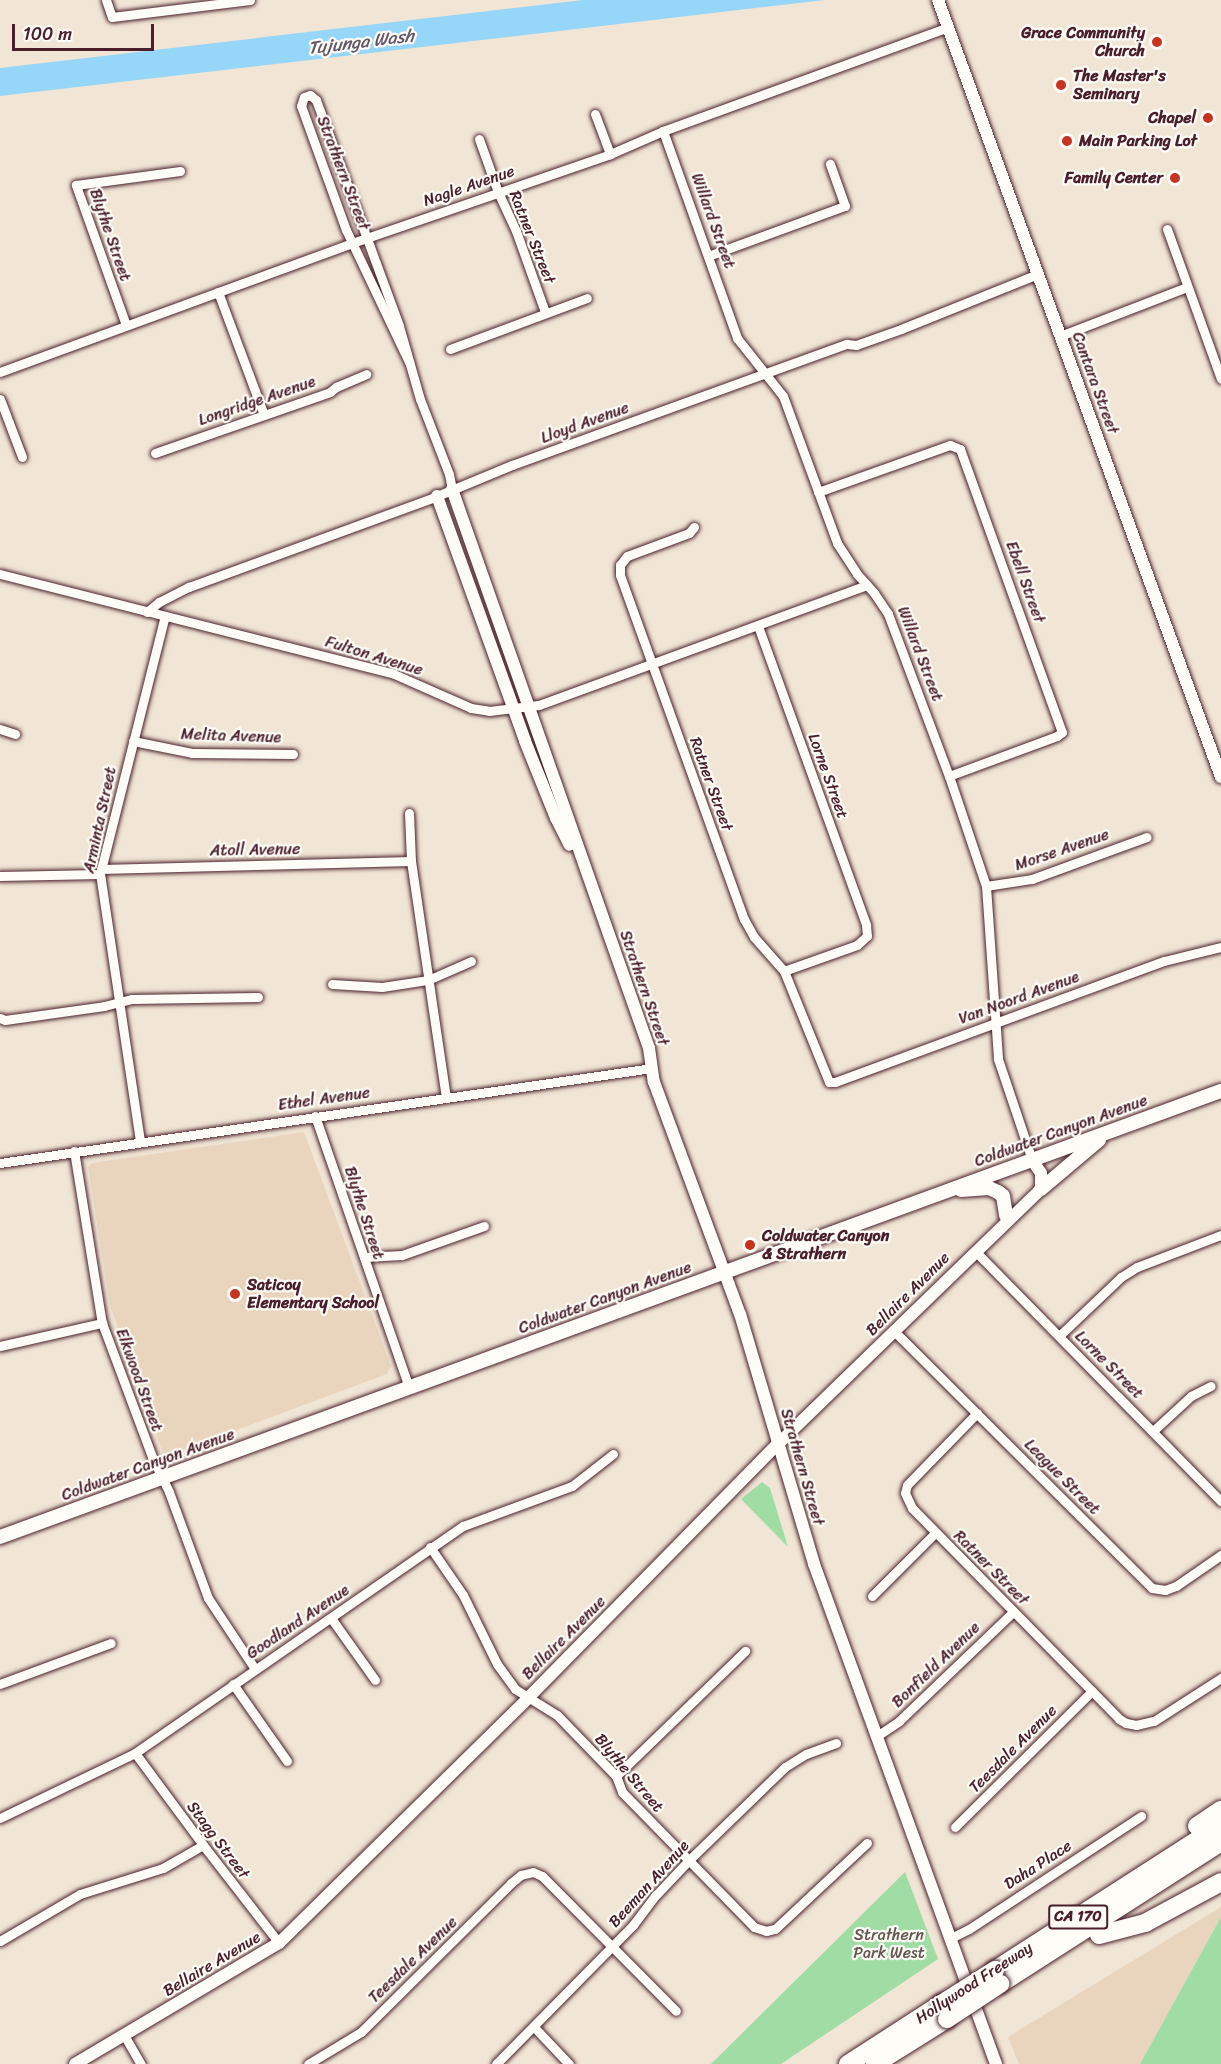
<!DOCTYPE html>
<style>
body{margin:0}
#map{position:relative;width:1221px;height:2064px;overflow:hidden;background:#f1e5d5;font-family:Sriracha,sans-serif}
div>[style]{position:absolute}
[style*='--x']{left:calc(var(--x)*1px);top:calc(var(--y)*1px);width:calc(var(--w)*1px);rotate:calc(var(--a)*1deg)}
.built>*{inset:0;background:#e9d5be}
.green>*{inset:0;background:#9fdda5}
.water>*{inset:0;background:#96d6f8}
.roads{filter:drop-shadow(0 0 2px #4a1f2b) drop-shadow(0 0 2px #4a1f2b)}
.minor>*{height:9px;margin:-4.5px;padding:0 4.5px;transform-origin:4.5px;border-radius:4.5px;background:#fdfcf7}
.tertiary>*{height:12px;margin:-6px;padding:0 6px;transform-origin:6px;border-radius:6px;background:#fdfcf7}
.secondary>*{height:14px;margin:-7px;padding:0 7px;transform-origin:7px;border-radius:7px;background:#fdfcf7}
.motorway>*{height:18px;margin:-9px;padding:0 9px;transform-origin:9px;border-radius:9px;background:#fdfcf7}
.bridges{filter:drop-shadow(0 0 2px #4a1f2b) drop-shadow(0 0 2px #4a1f2b)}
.motorway-bridge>*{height:18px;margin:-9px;padding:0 9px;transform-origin:9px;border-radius:9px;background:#fdfcf7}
.dots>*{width:16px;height:16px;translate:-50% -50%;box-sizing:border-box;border:3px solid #fdfcf7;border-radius:50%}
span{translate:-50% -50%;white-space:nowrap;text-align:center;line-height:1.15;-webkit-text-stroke:4.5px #fdfcf7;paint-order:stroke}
.shield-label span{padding:2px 4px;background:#fdfcf7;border:2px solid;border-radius:4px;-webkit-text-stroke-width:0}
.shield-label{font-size:15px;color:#4a1f2b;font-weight:700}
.poi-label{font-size:16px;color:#4a1f2b;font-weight:700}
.right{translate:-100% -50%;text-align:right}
.left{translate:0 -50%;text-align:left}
.street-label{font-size:16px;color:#4a1f2b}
.park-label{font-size:16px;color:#645850}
.water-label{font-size:18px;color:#615668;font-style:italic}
.scale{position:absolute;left:12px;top:24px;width:142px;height:27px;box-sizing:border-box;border:3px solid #4a1f2b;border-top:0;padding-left:8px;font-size:18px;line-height:21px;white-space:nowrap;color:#4a1f2b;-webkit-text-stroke:4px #fdfcf7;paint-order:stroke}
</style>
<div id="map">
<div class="built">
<div style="clip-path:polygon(304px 1132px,391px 1366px,387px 1374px,169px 1455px,163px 1453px,110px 1306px,88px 1167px,92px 1163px)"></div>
<div style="clip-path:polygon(1221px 1907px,1221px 1917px,1140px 2064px,1019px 2064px,1008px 2037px)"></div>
</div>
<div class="green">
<div style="clip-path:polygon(762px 1482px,770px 1488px,788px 1547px,741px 1499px)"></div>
<div style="clip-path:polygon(905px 1872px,938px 1959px,781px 2064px,711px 2064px)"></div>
<div style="clip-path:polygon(1221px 1917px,1221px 2064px,1140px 2064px)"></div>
</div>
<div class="water">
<div style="clip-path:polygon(583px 0,825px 0,0 96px,0 68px)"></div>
</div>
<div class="roads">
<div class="minor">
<div style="--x:106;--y:0;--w:18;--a:71"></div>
<div style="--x:112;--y:17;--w:139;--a:-7"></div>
<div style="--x:595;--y:114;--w:43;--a:69.4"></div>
<div style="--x:663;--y:131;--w:220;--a:70.3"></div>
<div style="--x:737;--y:338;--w:74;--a:51.6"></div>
<div style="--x:783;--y:396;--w:157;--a:69.8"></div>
<div style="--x:837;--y:543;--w:37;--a:57"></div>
<div style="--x:857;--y:574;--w:25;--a:48"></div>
<div style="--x:874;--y:593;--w:25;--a:56"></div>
<div style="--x:888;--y:614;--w:173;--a:69.4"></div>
<div style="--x:949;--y:776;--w:116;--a:71.4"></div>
<div style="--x:986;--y:886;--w:173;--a:86"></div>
<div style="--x:998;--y:1059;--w:107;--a:71.4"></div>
<div style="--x:479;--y:139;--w:56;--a:70.3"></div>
<div style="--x:498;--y:192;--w:43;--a:65.2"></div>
<div style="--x:516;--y:231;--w:86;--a:70.3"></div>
<div style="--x:1167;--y:229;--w:159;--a:70.2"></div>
<div style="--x:708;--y:256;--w:146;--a:-20.1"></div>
<div style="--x:845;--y:206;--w:45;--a:-109.7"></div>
<div style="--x:218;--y:292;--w:131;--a:69.5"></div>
<div style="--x:126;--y:325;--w:149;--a:-109.7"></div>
<div style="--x:76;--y:185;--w:105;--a:-7.7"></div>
<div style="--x:1060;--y:336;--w:136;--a:-21.1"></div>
<div style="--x:450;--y:349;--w:146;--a:-20.4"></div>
<div style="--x:409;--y:362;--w:146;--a:-115.5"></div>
<div style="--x:346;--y:230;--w:132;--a:-109.9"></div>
<div style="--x:301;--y:106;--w:9;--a:-72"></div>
<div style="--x:304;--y:97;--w:6;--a:-18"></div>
<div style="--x:310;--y:95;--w:8;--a:40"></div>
<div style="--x:316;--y:100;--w:241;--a:69.8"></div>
<div style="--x:399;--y:326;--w:76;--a:74"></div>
<div style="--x:420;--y:399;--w:80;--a:68.9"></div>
<div style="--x:449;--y:474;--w:15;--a:79"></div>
<div style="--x:0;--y:372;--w:375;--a:-20.1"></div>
<div style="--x:352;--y:243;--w:273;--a:-19"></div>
<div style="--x:610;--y:154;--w:58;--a:-23.5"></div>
<div style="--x:663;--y:131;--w:303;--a:-20"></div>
<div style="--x:0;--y:399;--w:62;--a:69.2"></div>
<div style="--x:155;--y:453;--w:185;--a:-19.2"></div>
<div style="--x:330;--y:392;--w:8;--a:-40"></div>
<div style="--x:336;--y:387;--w:33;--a:-23"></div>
<div style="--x:818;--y:492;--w:140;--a:-19.6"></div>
<div style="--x:950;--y:445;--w:11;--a:22"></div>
<div style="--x:960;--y:449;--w:301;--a:70.2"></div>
<div style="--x:1062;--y:732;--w:6;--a:141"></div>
<div style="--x:1057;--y:736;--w:115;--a:159.7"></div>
<div style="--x:694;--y:527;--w:8;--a:130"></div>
<div style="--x:689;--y:533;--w:66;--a:159.6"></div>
<div style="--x:627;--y:556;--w:11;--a:128"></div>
<div style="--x:620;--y:565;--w:10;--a:90"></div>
<div style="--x:620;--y:575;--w:366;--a:70.2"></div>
<div style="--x:744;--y:919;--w:21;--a:61"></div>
<div style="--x:754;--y:937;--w:45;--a:48.6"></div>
<div style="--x:784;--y:971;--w:120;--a:67.9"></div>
<div style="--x:829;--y:1082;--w:6;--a:0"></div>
<div style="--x:835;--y:1082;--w:351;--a:-20.2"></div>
<div style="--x:1164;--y:961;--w:59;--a:-13.8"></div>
<div style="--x:0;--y:574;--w:406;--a:14.2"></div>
<div style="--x:394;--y:674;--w:84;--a:23.8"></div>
<div style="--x:471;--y:708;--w:18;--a:9"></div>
<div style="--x:489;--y:711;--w:50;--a:-6.8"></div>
<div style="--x:539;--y:705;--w:349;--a:-20.1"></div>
<div style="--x:147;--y:612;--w:16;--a:-40"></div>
<div style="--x:159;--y:602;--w:34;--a:-27"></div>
<div style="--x:189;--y:587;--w:264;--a:-20.1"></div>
<div style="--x:437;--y:496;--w:81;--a:-22.5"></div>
<div style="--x:512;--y:465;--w:356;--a:-19.9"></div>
<div style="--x:847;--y:344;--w:9;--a:6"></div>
<div style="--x:856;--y:345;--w:48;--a:-19.6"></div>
<div style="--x:901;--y:329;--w:148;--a:-21.9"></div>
<div style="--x:758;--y:626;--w:318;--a:70.1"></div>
<div style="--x:866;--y:925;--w:11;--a:85"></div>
<div style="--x:867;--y:936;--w:13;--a:138"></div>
<div style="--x:857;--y:945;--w:77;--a:160.4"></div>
<div style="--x:0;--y:729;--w:16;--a:18"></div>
<div style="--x:133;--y:741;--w:60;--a:11.5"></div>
<div style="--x:192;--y:753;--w:101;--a:0.6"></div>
<div style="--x:409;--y:813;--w:48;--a:87.6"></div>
<div style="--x:411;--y:861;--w:239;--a:81.6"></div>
<div style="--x:101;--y:869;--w:310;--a:-1.5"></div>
<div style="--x:0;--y:876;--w:100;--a:-1.1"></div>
<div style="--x:986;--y:886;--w:47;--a:-8.7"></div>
<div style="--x:1032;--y:879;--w:122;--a:-20.1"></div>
<div style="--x:332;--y:984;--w:50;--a:3.4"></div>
<div style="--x:382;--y:987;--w:47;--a:-8.7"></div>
<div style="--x:428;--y:980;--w:47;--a:-23.8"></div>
<div style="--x:0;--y:1018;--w:5;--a:22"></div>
<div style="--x:5;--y:1020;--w:100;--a:-8"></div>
<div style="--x:104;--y:1006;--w:29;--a:-14"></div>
<div style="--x:132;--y:999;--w:126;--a:-0.9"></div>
<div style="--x:315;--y:1116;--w:288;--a:70.9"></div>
<div style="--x:140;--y:1141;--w:270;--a:-98.5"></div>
<div style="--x:100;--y:874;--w:266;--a:-75.9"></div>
<div style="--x:74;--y:1151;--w:174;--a:80.8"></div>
<div style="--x:102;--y:1323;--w:143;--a:69.5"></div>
<div style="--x:152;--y:1457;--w:39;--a:64"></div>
<div style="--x:169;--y:1492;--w:113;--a:69.8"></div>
<div style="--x:208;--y:1598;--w:85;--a:56.5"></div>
<div style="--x:0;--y:1163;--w:659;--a:-8.29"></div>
<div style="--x:975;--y:1251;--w:351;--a:45.5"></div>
<div style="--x:364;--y:1257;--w:38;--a:-3"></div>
<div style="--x:402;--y:1255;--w:87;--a:-19.5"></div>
<div style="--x:894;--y:1331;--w:364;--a:44.9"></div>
<div style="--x:1152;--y:1588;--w:13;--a:9"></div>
<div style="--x:1165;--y:1590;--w:12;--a:-20"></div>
<div style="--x:1176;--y:1586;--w:55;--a:-34.6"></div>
<div style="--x:1059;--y:1336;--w:86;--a:-43.6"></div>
<div style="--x:1121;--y:1277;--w:19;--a:-32"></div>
<div style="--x:1137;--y:1267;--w:90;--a:-20.9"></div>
<div style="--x:0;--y:1346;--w:105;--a:-12.7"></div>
<div style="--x:977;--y:1413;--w:100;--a:134.2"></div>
<div style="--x:907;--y:1485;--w:8;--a:104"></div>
<div style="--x:905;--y:1493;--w:17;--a:65"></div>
<div style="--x:912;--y:1508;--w:296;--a:45.5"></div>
<div style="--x:1119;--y:1719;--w:8;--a:30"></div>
<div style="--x:1126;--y:1723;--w:10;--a:11"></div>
<div style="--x:1136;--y:1725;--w:18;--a:-13"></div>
<div style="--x:1154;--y:1721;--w:80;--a:-32.7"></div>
<div style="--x:1153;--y:1431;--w:52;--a:-42.6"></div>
<div style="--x:1191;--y:1396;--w:22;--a:-27"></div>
<div style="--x:430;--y:1547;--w:58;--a:55.5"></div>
<div style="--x:463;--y:1595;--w:77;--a:63.8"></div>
<div style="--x:497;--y:1664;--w:31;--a:54"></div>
<div style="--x:515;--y:1689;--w:49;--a:31.8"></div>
<div style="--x:557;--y:1715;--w:85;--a:46"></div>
<div style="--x:616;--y:1776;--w:17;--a:69"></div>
<div style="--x:622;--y:1792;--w:189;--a:45.6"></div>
<div style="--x:754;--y:1927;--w:13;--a:18"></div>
<div style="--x:766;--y:1931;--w:9;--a:-13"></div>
<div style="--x:775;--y:1929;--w:126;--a:-43.1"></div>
<div style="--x:872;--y:1596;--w:89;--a:-45"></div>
<div style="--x:331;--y:1618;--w:76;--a:54.6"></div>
<div style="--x:0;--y:1684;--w:118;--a:-20.3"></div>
<div style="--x:233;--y:1684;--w:94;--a:55"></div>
<div style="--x:877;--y:1736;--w:27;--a:-34"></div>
<div style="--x:899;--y:1721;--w:158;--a:-43.7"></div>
<div style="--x:135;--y:1753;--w:114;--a:53.5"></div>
<div style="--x:203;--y:1845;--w:124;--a:52.2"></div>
<div style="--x:616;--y:1776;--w:180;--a:-44.1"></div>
<div style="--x:0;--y:1818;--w:150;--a:-25.7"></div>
<div style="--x:135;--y:1753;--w:399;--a:-34.7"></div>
<div style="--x:463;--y:1526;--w:116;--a:-20.2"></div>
<div style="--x:572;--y:1486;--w:52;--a:-38"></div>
<div style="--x:955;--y:1827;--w:193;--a:-44.8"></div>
<div style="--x:951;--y:1938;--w:20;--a:-27"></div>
<div style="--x:969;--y:1929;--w:206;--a:-33.3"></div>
<div style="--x:0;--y:1941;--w:93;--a:-30.4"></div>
<div style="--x:80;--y:1894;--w:87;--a:-17.4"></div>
<div style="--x:163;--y:1868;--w:46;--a:-29.9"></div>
<div style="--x:534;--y:2027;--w:51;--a:46.6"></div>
<div style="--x:124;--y:2035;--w:34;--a:60"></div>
<div style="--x:308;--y:2064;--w:62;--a:-31.1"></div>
<div style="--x:361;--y:2032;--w:211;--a:-44.8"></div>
<div style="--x:511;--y:1883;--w:13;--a:-39"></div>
<div style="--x:521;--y:1875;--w:12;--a:-14"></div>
<div style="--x:533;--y:1872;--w:10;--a:24"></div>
<div style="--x:542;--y:1876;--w:190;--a:45.2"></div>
<div style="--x:496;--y:2064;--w:195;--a:-45.4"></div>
<div style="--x:633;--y:1925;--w:38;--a:-53"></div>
<div style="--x:656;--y:1895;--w:47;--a:-46.7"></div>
<div style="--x:688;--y:1861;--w:135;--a:-44.1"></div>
<div style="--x:785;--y:1767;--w:25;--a:-32"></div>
<div style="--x:806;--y:1754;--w:32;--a:-20"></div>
</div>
<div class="tertiary">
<div style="--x:938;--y:0;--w:827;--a:69.99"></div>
<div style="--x:452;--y:489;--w:593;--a:70.59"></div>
<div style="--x:649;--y:1048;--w:34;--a:82"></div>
<div style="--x:654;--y:1082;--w:247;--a:69.7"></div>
<div style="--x:740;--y:1314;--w:261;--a:73.5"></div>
<div style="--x:814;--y:1564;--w:532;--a:70"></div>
<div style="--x:437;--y:496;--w:260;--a:70.2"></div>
<div style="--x:525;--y:741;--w:83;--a:68.1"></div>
<div style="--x:556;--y:818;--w:30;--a:63"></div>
<div style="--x:75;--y:2064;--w:237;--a:-30.7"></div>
<div style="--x:279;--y:1943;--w:349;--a:-44.5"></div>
<div style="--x:528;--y:1698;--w:356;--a:-45.5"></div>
<div style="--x:778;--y:1444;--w:366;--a:-44.1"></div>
<div style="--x:1041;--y:1189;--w:16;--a:-90"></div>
<div style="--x:1041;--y:1173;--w:16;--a:-125"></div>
</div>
<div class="secondary">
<div style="--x:1041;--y:1189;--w:76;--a:-40.2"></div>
<div style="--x:961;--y:1190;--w:28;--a:-4"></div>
<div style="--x:989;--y:1188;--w:10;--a:24"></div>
<div style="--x:998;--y:1192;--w:6;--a:39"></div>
<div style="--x:1003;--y:1196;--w:20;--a:81"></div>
<div style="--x:0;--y:1537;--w:1300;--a:-20.07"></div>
</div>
<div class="motorway">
<div style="--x:1197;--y:1826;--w:29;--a:-34"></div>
<div style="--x:1099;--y:1935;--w:48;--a:-14.6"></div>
<div style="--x:1145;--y:1923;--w:86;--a:-28.3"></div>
<div style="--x:995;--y:1970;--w:269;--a:-32.7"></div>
<div style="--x:1000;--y:1984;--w:263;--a:-32.7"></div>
<div style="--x:848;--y:2064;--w:111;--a:-32.8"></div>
<div style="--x:875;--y:2064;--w:85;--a:-32"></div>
</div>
</div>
<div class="bridges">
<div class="motorway-bridge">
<div style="--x:941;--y:2004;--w:64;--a:-32.2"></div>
<div style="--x:947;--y:2019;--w:64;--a:-33.4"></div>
</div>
</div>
<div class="dots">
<div style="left:1157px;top:42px;background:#c8321e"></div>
<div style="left:1061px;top:85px;background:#c8321e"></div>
<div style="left:1208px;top:118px;background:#c8321e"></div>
<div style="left:1067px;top:141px;background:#c8321e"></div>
<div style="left:1175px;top:178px;background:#c8321e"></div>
<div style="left:750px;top:1245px;background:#c8321e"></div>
<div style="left:235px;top:1294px;background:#c8321e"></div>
</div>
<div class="shield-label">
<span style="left:1078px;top:1917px">CA 170</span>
</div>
<div class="poi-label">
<span class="right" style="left:1145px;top:42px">Grace Community<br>Church</span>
<span class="left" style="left:1073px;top:85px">The Master's<br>Seminary</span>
<span class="right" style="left:1196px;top:118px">Chapel</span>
<span class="left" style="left:1079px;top:141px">Main Parking Lot</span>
<span class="right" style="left:1163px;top:178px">Family Center</span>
<span class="left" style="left:762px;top:1245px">Coldwater Canyon<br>&amp; Strathern</span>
<span class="left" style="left:247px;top:1294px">Saticoy<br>Elementary School</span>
</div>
<div class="street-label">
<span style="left:343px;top:173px;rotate:69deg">Strathern Street</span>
<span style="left:469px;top:186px;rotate:-19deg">Nagle Avenue</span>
<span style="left:713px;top:221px;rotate:70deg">Willard Street</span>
<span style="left:110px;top:235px;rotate:71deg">Blythe Street</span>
<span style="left:532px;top:237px;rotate:68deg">Ratner Street</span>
<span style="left:1095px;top:383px;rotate:70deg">Cantara Street</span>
<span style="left:257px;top:401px;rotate:-19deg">Longridge Avenue</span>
<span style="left:585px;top:423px;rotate:-20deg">Lloyd Avenue</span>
<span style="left:1025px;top:582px;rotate:70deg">Ebell Street</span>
<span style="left:920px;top:654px;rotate:69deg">Willard Street</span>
<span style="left:374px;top:656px;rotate:17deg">Fulton Avenue</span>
<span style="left:231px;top:736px;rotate:2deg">Melita Avenue</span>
<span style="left:828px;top:776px;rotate:70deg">Lorne Street</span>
<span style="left:711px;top:784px;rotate:70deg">Ratner Street</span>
<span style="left:100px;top:820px;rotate:-78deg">Arminta Street</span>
<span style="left:255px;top:850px;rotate:-1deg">Atoll Avenue</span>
<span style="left:1062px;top:850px;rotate:-19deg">Morse Avenue</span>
<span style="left:644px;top:988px;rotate:71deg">Strathern Street</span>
<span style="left:1019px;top:998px;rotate:-20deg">Van Noord Avenue</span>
<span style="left:324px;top:1099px;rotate:-8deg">Ethel Avenue</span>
<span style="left:1061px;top:1131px;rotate:-20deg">Coldwater Canyon Avenue</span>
<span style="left:364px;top:1213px;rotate:72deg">Blythe Street</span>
<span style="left:908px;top:1294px;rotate:-45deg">Bellaire Avenue</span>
<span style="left:605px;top:1298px;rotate:-20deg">Coldwater Canyon Avenue</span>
<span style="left:1109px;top:1365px;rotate:45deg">Lorne Street</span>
<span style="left:139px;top:1380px;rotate:70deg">Elkwood Street</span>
<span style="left:148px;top:1465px;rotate:-20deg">Coldwater Canyon Avenue</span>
<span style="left:802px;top:1467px;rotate:74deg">Strathern Street</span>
<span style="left:1062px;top:1477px;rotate:45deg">League Street</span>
<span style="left:991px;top:1568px;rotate:45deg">Ratner Street</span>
<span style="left:298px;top:1622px;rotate:-34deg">Goodland Avenue</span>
<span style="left:564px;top:1638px;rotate:-45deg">Bellaire Avenue</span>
<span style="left:936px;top:1665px;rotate:-44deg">Bonfield Avenue</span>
<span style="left:1013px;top:1749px;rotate:-45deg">Teesdale Avenue</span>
<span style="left:629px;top:1773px;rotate:50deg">Blythe Street</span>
<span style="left:218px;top:1840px;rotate:53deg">Stagg Street</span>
<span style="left:1038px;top:1865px;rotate:-33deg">Daha Place</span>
<span style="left:649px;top:1884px;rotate:-48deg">Beeman Avenue</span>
<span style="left:413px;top:1960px;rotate:-44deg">Teesdale Avenue</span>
<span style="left:212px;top:1964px;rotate:-31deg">Bellaire Avenue</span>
<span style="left:974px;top:1983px;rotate:-33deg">Hollywood Freeway</span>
</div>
<div class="park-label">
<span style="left:889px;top:1944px">Strathern<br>Park West</span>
</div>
<div class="water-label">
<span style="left:361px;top:42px;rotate:-7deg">Tujunga Wash</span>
</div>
<div class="scale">100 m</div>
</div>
